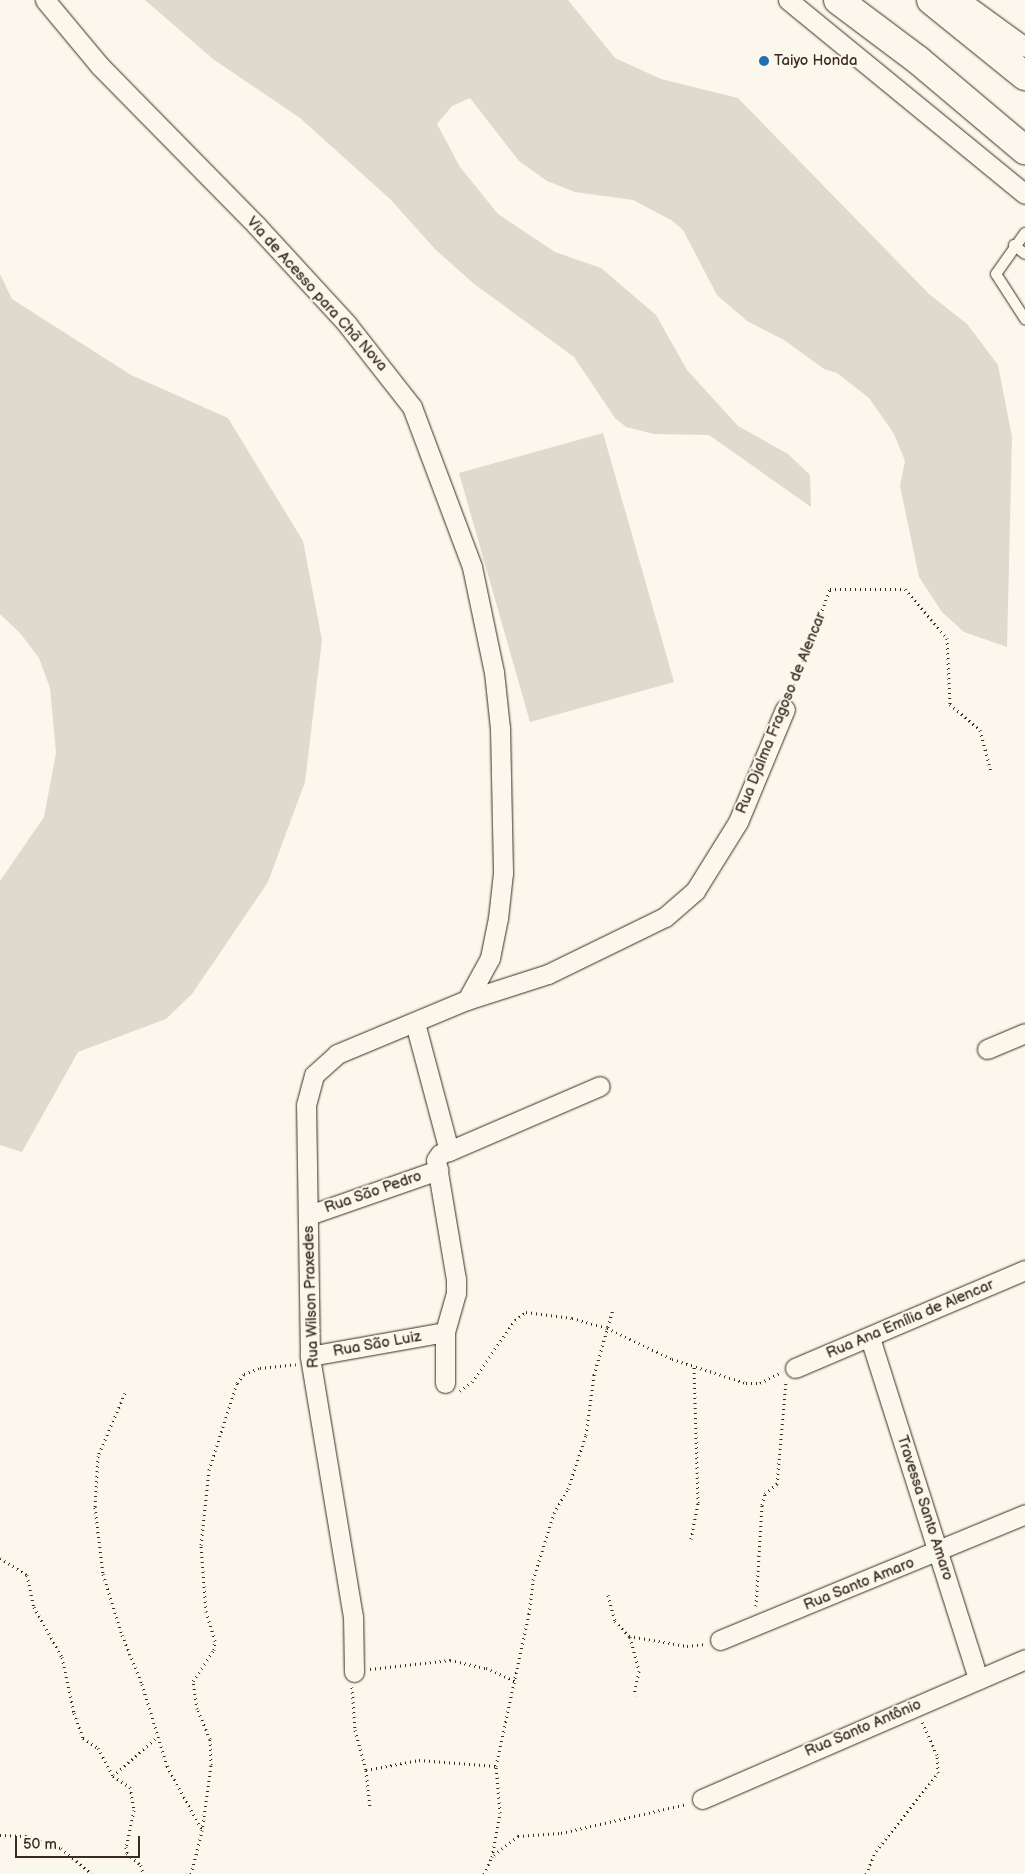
<!DOCTYPE html>
<meta charset="utf-8">
<style>
body{margin:0}
#map{position:relative;width:1025px;height:1874px;overflow:hidden;background:#fbf7ec;font-family:"Balsamiq Sans",sans-serif}
div>[style]{position:absolute}
[style*='--x']{left:calc(var(--x)*1px);top:calc(var(--y)*1px);width:calc(var(--w)*1px);rotate:calc(var(--a)*1deg)}
.green>*{inset:0;background:#dfd9ce}
.path>*{height:3px;margin-top:-1.5px;transform-origin:0;background:repeating-linear-gradient(90deg,#3b2a1e 0 1px,transparent 0 5px)}
.roads{filter:drop-shadow(0 0 1px #3b2a1e) drop-shadow(0 0 1px #3b2a1e)}
.lane>*{height:10px;margin:-5px;padding:0 5px;transform-origin:5px;border-radius:5px;background:#fbf7ec}
.street>*{height:19px;margin:-9.5px;padding:0 9.5px;transform-origin:9.5px;border-radius:9.5px;background:#fbf7ec}
.highway>*{height:28px;margin:-14px;padding:0 14px;transform-origin:14px;border-radius:14px;background:#fbf7ec}
.dots>*{width:14px;height:14px;translate:-50% -50%;box-sizing:border-box;border:2px solid #fbf7ec;border-radius:50%}
span{translate:-50% -50%;white-space:nowrap;text-align:center;line-height:1.15;-webkit-text-stroke:4px #fbf7ec;paint-order:stroke}
.poi-label{font-size:15px;color:#3b2a1e}
.left{translate:0 -50%;text-align:left}
.street-label{font-size:15px;color:#3b2a1e}
.scale{position:absolute;left:15px;top:1836px;width:125px;height:22px;box-sizing:border-box;border:2px solid #3b2a1e;border-top:0;padding-left:6px;font-size:15px;line-height:18px;white-space:nowrap;color:#3b2a1e;-webkit-text-stroke:4px #fbf7ec;paint-order:stroke}
</style>
<div id="map">
<div class="green">
<div style="clip-path:polygon(145px 0,568px 0,615px 58px,661px 79px,738px 98px,929px 294px,967px 324px,998px 365px,1012px 437px,1007px 647px,964px 632px,942px 612px,919px 577px,900px 486px,905px 461px,894px 434px,869px 398px,837px 373px,824px 369px,784px 340px,747px 321px,717px 295px,683px 230px,671px 220px,633px 200px,575px 192px,547px 181px,519px 161px,470px 98px,452px 106px,437px 124px,460px 167px,498px 214px,555px 252px,601px 268px,656px 315px,687px 370px,738px 426px,788px 454px,810px 475px,811px 507px,709px 435px,654px 434px,626px 427px,615px 418px,574px 357px,473px 283px,436px 250px,390px 199px,300px 118px,213px 59px)"></div>
<div style="clip-path:polygon(0 274px,12px 299px,131px 375px,228px 418px,303px 541px,322px 640px,305px 782px,268px 882px,192px 994px,166px 1019px,78px 1052px,22px 1152px,0 1145px,0 881px,44px 817px,56px 753px,50px 688px,39px 658px,20px 633px,0 614px)"></div>
<div style="clip-path:polygon(603px 433px,674px 682px,530px 722px,459px 473px)"></div>
</div>
<div class="path">
<div style="--x:790;--y:694;--w:112;--a:-69.1"></div>
<div style="--x:830;--y:589;--w:75;--a:0"></div>
<div style="--x:905;--y:589;--w:65;--a:49.4"></div>
<div style="--x:947;--y:638;--w:66;--a:87.4"></div>
<div style="--x:950;--y:704;--w:40;--a:41"></div>
<div style="--x:980;--y:730;--w:43;--a:75.3"></div>
<div style="--x:460;--y:1391;--w:15;--a:-37"></div>
<div style="--x:472;--y:1382;--w:75;--a:-55.3"></div>
<div style="--x:515;--y:1320;--w:14;--a:-36"></div>
<div style="--x:526;--y:1312;--w:46;--a:7.4"></div>
<div style="--x:572;--y:1318;--w:36;--a:16"></div>
<div style="--x:607;--y:1328;--w:72;--a:25.5"></div>
<div style="--x:672;--y:1359;--w:78;--a:18"></div>
<div style="--x:746;--y:1383;--w:14;--a:0"></div>
<div style="--x:760;--y:1383;--w:22;--a:-27"></div>
<div style="--x:125;--y:1393;--w:69;--a:113.2"></div>
<div style="--x:98;--y:1456;--w:51;--a:93.4"></div>
<div style="--x:95;--y:1507;--w:67;--a:83.2"></div>
<div style="--x:103;--y:1574;--w:64;--a:72.7"></div>
<div style="--x:122;--y:1635;--w:53;--a:67.8"></div>
<div style="--x:142;--y:1684;--w:86;--a:73"></div>
<div style="--x:167;--y:1766;--w:73;--a:61.3"></div>
<div style="--x:691;--y:1539;--w:37;--a:-79"></div>
<div style="--x:698;--y:1503;--w:138;--a:-91.7"></div>
<div style="--x:0;--y:1558;--w:32;--a:32"></div>
<div style="--x:27;--y:1575;--w:33;--a:78"></div>
<div style="--x:34;--y:1607;--w:57;--a:60.8"></div>
<div style="--x:62;--y:1657;--w:57;--a:77.9"></div>
<div style="--x:74;--y:1713;--w:27;--a:70"></div>
<div style="--x:83;--y:1738;--w:18;--a:34"></div>
<div style="--x:98;--y:1748;--w:32;--a:62"></div>
<div style="--x:113;--y:1776;--w:20;--a:33"></div>
<div style="--x:130;--y:1787;--w:23;--a:80"></div>
<div style="--x:134;--y:1810;--w:38;--a:102"></div>
<div style="--x:126;--y:1847;--w:6;--a:81"></div>
<div style="--x:127;--y:1853;--w:18;--a:41"></div>
<div style="--x:141;--y:1865;--w:9;--a:77"></div>
<div style="--x:608;--y:1595;--w:27;--a:75"></div>
<div style="--x:615;--y:1621;--w:21;--a:47"></div>
<div style="--x:629;--y:1636;--w:59;--a:9.8"></div>
<div style="--x:687;--y:1646;--w:18;--a:-6"></div>
<div style="--x:756;--y:1606;--w:101;--a:-86.6"></div>
<div style="--x:762;--y:1505;--w:11;--a:-75"></div>
<div style="--x:765;--y:1494;--w:16;--a:-40"></div>
<div style="--x:777;--y:1484;--w:102;--a:-85"></div>
<div style="--x:630;--y:1637;--w:35;--a:75"></div>
<div style="--x:639;--y:1671;--w:25;--a:102"></div>
<div style="--x:370;--y:1669;--w:81;--a:-6.4"></div>
<div style="--x:450;--y:1660;--w:37;--a:13"></div>
<div style="--x:486;--y:1668;--w:32;--a:24"></div>
<div style="--x:352;--y:1687;--w:43;--a:86"></div>
<div style="--x:355;--y:1730;--w:41;--a:74.6"></div>
<div style="--x:366;--y:1770;--w:37;--a:84"></div>
<div style="--x:366;--y:1770;--w:54;--a:-10.7"></div>
<div style="--x:419;--y:1760;--w:77;--a:4.5"></div>
<div style="--x:113;--y:1776;--w:59;--a:-41.6"></div>
<div style="--x:0;--y:1835;--w:26;--a:2"></div>
<div style="--x:26;--y:1836;--w:37;--a:19"></div>
<div style="--x:61;--y:1848;--w:40;--a:40"></div>
<div style="--x:494;--y:1855;--w:31;--a:-38"></div>
<div style="--x:518;--y:1836;--w:43;--a:-4"></div>
<div style="--x:561;--y:1833;--w:129;--a:-13"></div>
<div style="--x:191;--y:1874;--w:44;--a:-75.7"></div>
<div style="--x:202;--y:1831;--w:67;--a:-82.2"></div>
<div style="--x:211;--y:1765;--w:26;--a:-92"></div>
<div style="--x:210;--y:1739;--w:33;--a:-113"></div>
<div style="--x:197;--y:1709;--w:28;--a:-98"></div>
<div style="--x:193;--y:1681;--w:37;--a:-56"></div>
<div style="--x:214;--y:1650;--w:9;--a:-84"></div>
<div style="--x:215;--y:1641;--w:30;--a:-107"></div>
<div style="--x:206;--y:1612;--w:67;--a:-94.3"></div>
<div style="--x:201;--y:1545;--w:75;--a:-83.9"></div>
<div style="--x:209;--y:1470;--w:91;--a:-72.2"></div>
<div style="--x:237;--y:1383;--w:11;--a:-52"></div>
<div style="--x:244;--y:1374;--w:17;--a:-21"></div>
<div style="--x:260;--y:1368;--w:36;--a:-6"></div>
<div style="--x:484;--y:1874;--w:19;--a:-65"></div>
<div style="--x:492;--y:1857;--w:45;--a:-79.7"></div>
<div style="--x:500;--y:1813;--w:47;--a:-94.9"></div>
<div style="--x:496;--y:1766;--w:156;--a:-77.8"></div>
<div style="--x:529;--y:1614;--w:34;--a:-83"></div>
<div style="--x:533;--y:1580;--w:70;--a:-72.6"></div>
<div style="--x:554;--y:1513;--w:28;--a:-60"></div>
<div style="--x:568;--y:1489;--w:57;--a:-71.6"></div>
<div style="--x:586;--y:1435;--w:61;--a:-82.4"></div>
<div style="--x:594;--y:1375;--w:69;--a:-73.9"></div>
<div style="--x:866;--y:1874;--w:25;--a:-67"></div>
<div style="--x:876;--y:1851;--w:100;--a:-51.5"></div>
<div style="--x:938;--y:1773;--w:18;--a:-93"></div>
<div style="--x:937;--y:1755;--w:36;--a:-114"></div>
</div>
<div class="roads">
<div class="lane">
<div style="--x:1025;--y:233;--w:50;--a:125.3"></div>
<div style="--x:996;--y:274;--w:54;--a:57.2"></div>
<div style="--x:1014;--y:245;--w:14;--a:39"></div>
</div>
<div class="street">
<div style="--x:45;--y:0;--w:86;--a:50.2"></div>
<div style="--x:100;--y:66;--w:224;--a:45.5"></div>
<div style="--x:257;--y:226;--w:133;--a:47.4"></div>
<div style="--x:347;--y:324;--w:105;--a:51.9"></div>
<div style="--x:412;--y:407;--w:171;--a:69.4"></div>
<div style="--x:472;--y:567;--w:107;--a:78.2"></div>
<div style="--x:494;--y:672;--w:56;--a:83.9"></div>
<div style="--x:500;--y:728;--w:145;--a:88.8"></div>
<div style="--x:503;--y:873;--w:45;--a:96.3"></div>
<div style="--x:498;--y:918;--w:41;--a:101.3"></div>
<div style="--x:490;--y:958;--w:48;--a:118.7"></div>
<div style="--x:788;--y:0;--w:306;--a:39.3"></div>
<div style="--x:960;--y:0;--w:80;--a:35.9"></div>
<div style="--x:415;--y:1023;--w:132;--a:75.1"></div>
<div style="--x:449;--y:1151;--w:9;--a:162"></div>
<div style="--x:440;--y:1154;--w:7;--a:124"></div>
<div style="--x:436;--y:1160;--w:121;--a:80.5"></div>
<div style="--x:456;--y:1279;--w:14;--a:90"></div>
<div style="--x:456;--y:1293;--w:41;--a:105.8"></div>
<div style="--x:445;--y:1332;--w:51;--a:90"></div>
<div style="--x:987;--y:1049;--w:41;--a:-22.8"></div>
<div style="--x:449;--y:1151;--w:164;--a:-23.3"></div>
<div style="--x:309;--y:1215;--w:137;--a:-19.2"></div>
<div style="--x:870;--y:1338;--w:358;--a:72.4"></div>
<div style="--x:310;--y:1356;--w:137;--a:-10.1"></div>
<div style="--x:795;--y:1368;--w:250;--a:-23.1"></div>
<div style="--x:720;--y:1640;--w:330;--a:-22.4"></div>
<div style="--x:354;--y:1672;--w:55;--a:-91"></div>
<div style="--x:353;--y:1617;--w:265;--a:-99.4"></div>
<div style="--x:310;--y:1356;--w:251;--a:-90.9"></div>
<div style="--x:306;--y:1105;--w:31;--a:-75"></div>
<div style="--x:314;--y:1075;--w:31;--a:-42"></div>
<div style="--x:337;--y:1054;--w:141;--a:-22.6"></div>
<div style="--x:467;--y:1000;--w:85;--a:-17.8"></div>
<div style="--x:548;--y:974;--w:130;--a:-26"></div>
<div style="--x:665;--y:917;--w:40;--a:-41"></div>
<div style="--x:695;--y:891;--w:81;--a:-58.1"></div>
<div style="--x:738;--y:822;--w:122;--a:-67.4"></div>
<div style="--x:702;--y:1799;--w:352;--a:-23.4"></div>
</div>
<div class="highway">
<div style="--x:838;--y:0;--w:100;--a:36.9"></div>
<div style="--x:918;--y:60;--w:140;--a:40.1"></div>
<div style="--x:931;--y:0;--w:121;--a:39"></div>
</div>
</div>
<div class="dots">
<div style="left:764px;top:61px;background:#1f6fb2"></div>
</div>
<div class="poi-label">
<span class="left" style="left:774px;top:61px">Taiyo Honda</span>
</div>
<div class="street-label">
<span style="left:317px;top:294px;rotate:48deg">Via de Acesso para Chã Nova</span>
<span style="left:781px;top:713px;rotate:-68deg">Rua Djalma Fragoso de Alencar</span>
<span style="left:373px;top:1192px;rotate:-19deg">Rua São Pedro</span>
<span style="left:311px;top:1297px;rotate:-92deg">Rua Wilson Praxedes</span>
<span style="left:910px;top:1319px;rotate:-23deg">Rua Ana Emília de Alencar</span>
<span style="left:377px;top:1344px;rotate:-10deg">Rua São Luiz</span>
<span style="left:925px;top:1508px;rotate:72deg">Travessa Santo Amaro</span>
<span style="left:859px;top:1584px;rotate:-22deg">Rua Santo Amaro</span>
<span style="left:863px;top:1728px;rotate:-23deg">Rua Santo Antônio</span>
</div>
<div class="scale">50 m</div>
</div>
